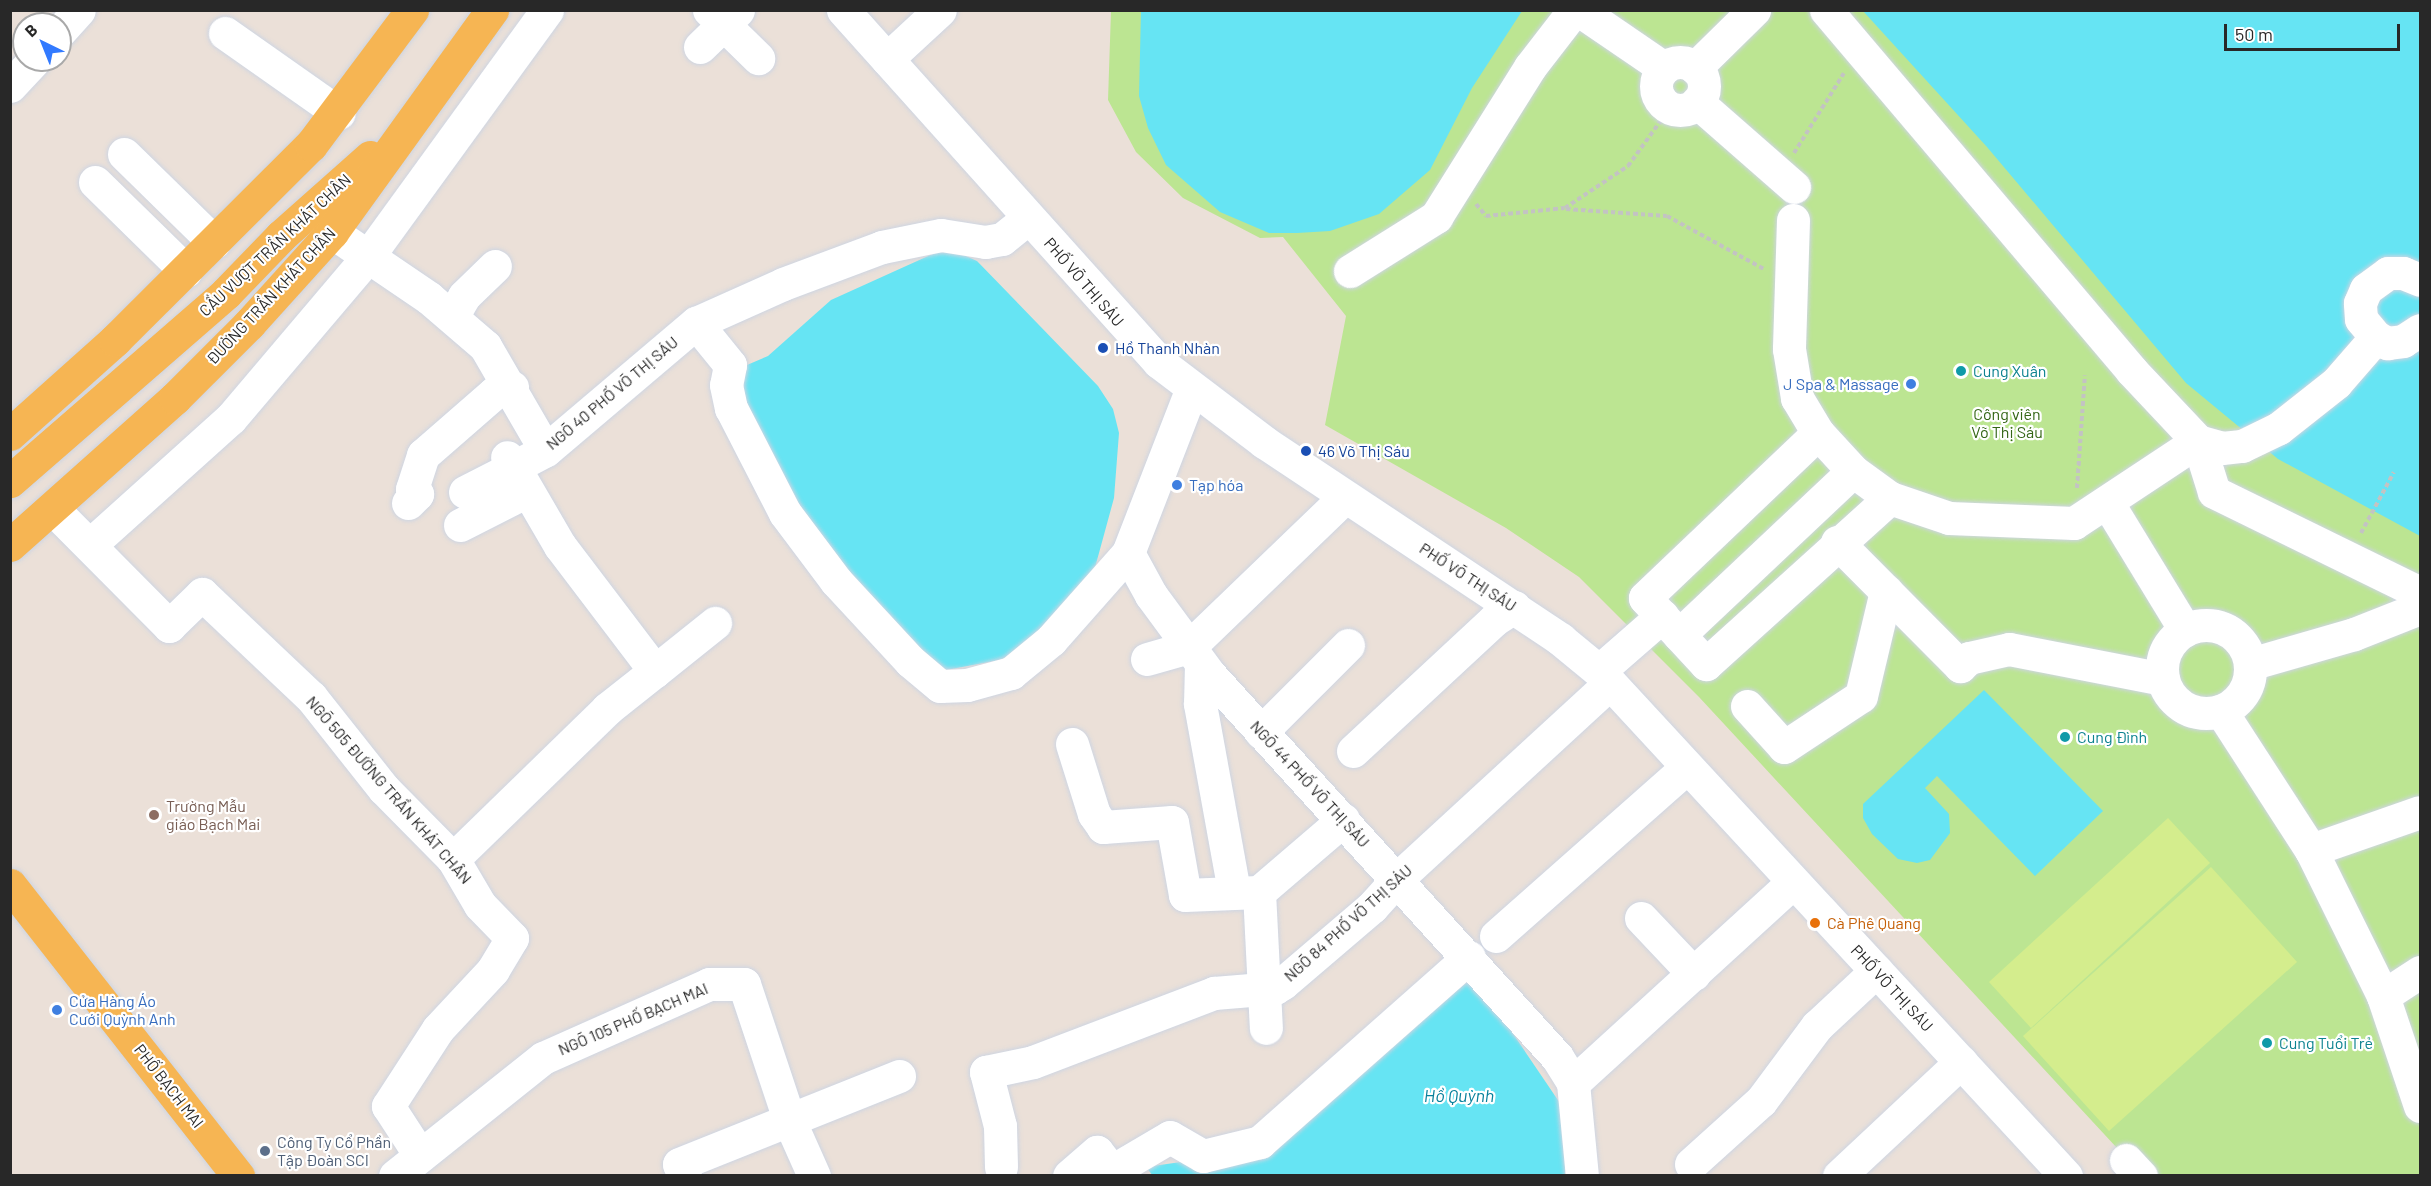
<!DOCTYPE html>
<meta charset="utf-8">
<style>
body{margin:0}
#map{position:relative;width:2431px;height:1186px;overflow:hidden;background:#ebe0d8;font-family:Barlow,sans-serif}
div>[style]{position:absolute}
[style*='--x']{left:calc(var(--x)*1px);top:calc(var(--y)*1px);width:calc(var(--w)*1px);rotate:calc(var(--a)*1deg)}
.green>*{inset:0;background:#bce592}
.pitch>*{inset:0;background:#d4ed8d}
.water>*{inset:0;background:#66e4f3}
.path>*{height:4px;margin-top:-2px;transform-origin:0;background:repeating-linear-gradient(90deg,#c3c3c3 0 4.5px,transparent 0 7.5px)}
.roads{filter:drop-shadow(0 0 2px #ced5e2) drop-shadow(0 0 2px #ced5e2)}
.minor>*{height:33px;margin:-16.5px;padding:0 16.5px;transform-origin:16.5px;border-radius:16.5px;background:#fff}
.minor>.ring{margin:-16.5px;padding:0;box-sizing:content-box;background:none;border:33px solid #fff;border-radius:50%}
.major>*{height:33px;margin:-16.5px;padding:0 16.5px;transform-origin:16.5px;border-radius:16.5px;background:#f6b553}
.dots>*{width:16px;height:16px;translate:-50% -50%;box-sizing:border-box;border:3px solid #fff;border-radius:50%}
span{translate:-50% -50%;white-space:nowrap;text-align:center;line-height:1.15;-webkit-text-stroke:4.5px #fff;paint-order:stroke}
.street-label{font-size:16px;color:#282828}
.transit-label{font-size:16px;color:#164399}
.left{translate:0 -50%;text-align:left}
.culture-label{font-size:16px;color:#0d838f}
.shop-label{font-size:16px;color:#366cbe}
.right{translate:-100% -50%;text-align:right}
.park-label{font-size:16px;color:#346616}
.education-label{font-size:16px;color:#785e54}
.food-label{font-size:16px;color:#c56008}
.service-label{font-size:16px;color:#4e5e75}
.water-label{font-size:18px;color:#08819c;font-style:italic}
.frame{position:absolute;inset:0;border:12px solid #282828;pointer-events:none}
.north{position:absolute;left:12px;top:12px;width:60px;height:60px;box-sizing:border-box;background:#fff;border:2px solid #a9a9a9;border-radius:50%;rotate:317deg;font-size:16px;font-weight:700;line-height:24px;text-align:center;color:#282828}
.north::after{content:'';display:block;margin:auto;width:21px;height:27px;background:#327aff;clip-path:polygon(50% 0,100% 100%,50% 72%,0 100%)}
.scale{position:absolute;left:2224px;top:24px;width:176px;height:27px;box-sizing:border-box;border:3px solid #282828;border-top:0;padding-left:8px;font-size:18px;line-height:21px;white-space:nowrap;color:#282828;-webkit-text-stroke:4px #fff;paint-order:stroke}
</style>
<div id="map">
<div class="green">
<div style="clip-path:polygon(1111px 11px,2420px 11px,2420px 1175px,2142px 1175px,1699px 697px,1579px 577px,1506px 528px,1325px 425px,1346px 316px,1283px 237px,1260px 238px,1183px 198px,1136px 152px,1108px 100px)"></div>
</div>
<div class="pitch">
<div style="clip-path:polygon(2168px 818px,2210px 863px,2031px 1028px,1989px 982px)"></div>
<div style="clip-path:polygon(2211px 867px,2297px 962px,2109px 1131px,2023px 1036px)"></div>
</div>
<div class="water">
<div style="clip-path:polygon(1141px 11px,1141px 10px,1522px 11px,1472px 88px,1430px 170px,1379px 214px,1330px 231px,1297px 233px,1269px 233px,1220px 212px,1166px 165px,1148px 128px,1139px 96px)"></div>
<div style="clip-path:polygon(1863px 11px,2420px 11px,2420px 536px,2278px 459px,2186px 383px,1987px 147px)"></div>
<div style="clip-path:polygon(955px 251px,977px 261px,1098px 386px,1113px 409px,1119px 433px,1114px 498px,1090px 586px,1005px 659px,941px 671px,811px 532px,739px 396px,740px 368px,768px 356px,831px 300px,937px 252px)"></div>
<div style="clip-path:polygon(1984px 690px,2103px 811px,2035px 876px,1937px 776px,1925px 788px,1949px 814px,1950px 833px,1930px 860px,1917px 863px,1898px 859px,1872px 834px,1863px 818px,1863px 804px)"></div>
<div style="clip-path:polygon(1474px 976px,1566px 1112px,1565px 1175px,1153px 1176px,1146px 1167px,1271px 1149px)"></div>
</div>
<div class="path">
<div style="--x:1794;--y:153;--w:94;--a:-58"></div>
<div style="--x:1476;--y:204;--w:16;--a:50"></div>
<div style="--x:1486;--y:216;--w:79;--a:-5.8"></div>
<div style="--x:1565;--y:208;--w:76;--a:-33.7"></div>
<div style="--x:1628;--y:166;--w:72;--a:-54.1"></div>
<div style="--x:1566;--y:209;--w:101;--a:4"></div>
<div style="--x:1667;--y:216;--w:111;--a:28.7"></div>
<div style="--x:2077;--y:488;--w:113;--a:-86"></div>
<div style="--x:2361;--y:533;--w:69;--a:-61.6"></div>
</div>
<div class="roads">
<div class="minor">
<div style="--x:709;--y:10;--w:69;--a:44.4"></div>
<div style="--x:843;--y:10;--w:473;--a:48.1"></div>
<div style="--x:1159;--y:362;--w:132;--a:37.3"></div>
<div style="--x:1264;--y:442;--w:356;--a:33.6"></div>
<div style="--x:1560;--y:639;--w:50;--a:39.4"></div>
<div style="--x:1599;--y:671;--w:688;--a:47.24"></div>
<div style="--x:1579;--y:10;--w:103;--a:34.3"></div>
<div style="--x:1826;--y:10;--w:472;--a:49.7"></div>
<div style="--x:2131;--y:370;--w:98;--a:46.7"></div>
<div style="--x:2198;--y:441;--w:53;--a:72.6"></div>
<div style="--x:2214;--y:492;--w:229;--a:26.1"></div>
<div style="--x:60;--y:31;--w:28;--a:-48"></div>
<div style="--x:225;--y:33;--w:139;--a:35.1"></div>
<div style="--x:700;--y:47;--w:53;--a:-44.2"></div>
<div style="--x:887;--y:59;--w:72;--a:-42.8"></div>
<div class="ring" style="left:1656px;top:62px;width:15px;height:15px"></div>
<div style="--x:1695;--y:68;--w:83;--a:-44.5"></div>
<div style="--x:10;--y:86;--w:35;--a:-47"></div>
<div style="--x:1697;--y:102;--w:129;--a:41.2"></div>
<div style="--x:124;--y:154;--w:126;--a:44.4"></div>
<div style="--x:95;--y:182;--w:127;--a:44.4"></div>
<div style="--x:1793;--y:220;--w:129;--a:91.8"></div>
<div style="--x:1789;--y:349;--w:50;--a:80.7"></div>
<div style="--x:1797;--y:398;--w:41;--a:59"></div>
<div style="--x:1818;--y:433;--w:52;--a:47.4"></div>
<div style="--x:1853;--y:471;--w:46;--a:36.1"></div>
<div style="--x:1890;--y:498;--w:62;--a:18.7"></div>
<div style="--x:1949;--y:518;--w:125;--a:2.3"></div>
<div style="--x:2074;--y:523;--w:149;--a:-33.5"></div>
<div style="--x:332;--y:232;--w:117;--a:34.2"></div>
<div style="--x:429;--y:298;--w:74;--a:40.6"></div>
<div style="--x:485;--y:346;--w:102;--a:59.9"></div>
<div style="--x:1350;--y:271;--w:102;--a:-32.1"></div>
<div style="--x:1436;--y:217;--w:177;--a:-57.9"></div>
<div style="--x:1530;--y:67;--w:72;--a:-52.3"></div>
<div style="--x:452;--y:317;--w:24;--a:-60"></div>
<div style="--x:464;--y:296;--w:43;--a:-44.1"></div>
<div style="--x:696;--y:323;--w:54;--a:51"></div>
<div style="--x:730;--y:365;--w:20;--a:101"></div>
<div style="--x:726;--y:385;--w:24;--a:78"></div>
<div style="--x:731;--y:408;--w:118;--a:62.8"></div>
<div style="--x:785;--y:513;--w:85;--a:53.1"></div>
<div style="--x:836;--y:581;--w:109;--a:47.2"></div>
<div style="--x:910;--y:661;--w:39;--a:40"></div>
<div style="--x:940;--y:686;--w:27;--a:-2"></div>
<div style="--x:967;--y:685;--w:46;--a:-15.3"></div>
<div style="--x:1011;--y:673;--w:52;--a:-39.5"></div>
<div style="--x:1051;--y:640;--w:116;--a:-48.5"></div>
<div style="--x:2376;--y:337;--w:13;--a:29"></div>
<div style="--x:2387;--y:343;--w:16;--a:-7"></div>
<div style="--x:2403;--y:341;--w:20;--a:-33"></div>
<div style="--x:1192;--y:388;--w:177;--a:111.2"></div>
<div style="--x:1128;--y:553;--w:48;--a:61.3"></div>
<div style="--x:1151;--y:595;--w:99;--a:53.6"></div>
<div style="--x:1210;--y:675;--w:516;--a:47.75"></div>
<div style="--x:1557;--y:1057;--w:31;--a:58"></div>
<div style="--x:1573;--y:1083;--w:93;--a:84.5"></div>
<div style="--x:1818;--y:433;--w:239;--a:136.4"></div>
<div style="--x:1645;--y:598;--w:90;--a:47.3"></div>
<div style="--x:1706;--y:664;--w:248;--a:-42.1"></div>
<div style="--x:2198;--y:441;--w:25;--a:16"></div>
<div style="--x:2222;--y:448;--w:20;--a:-6"></div>
<div style="--x:2242;--y:446;--w:41;--a:-25.9"></div>
<div style="--x:2279;--y:428;--w:73;--a:-38.3"></div>
<div style="--x:2336;--y:383;--w:61;--a:-49"></div>
<div style="--x:2376;--y:337;--w:23;--a:-130"></div>
<div style="--x:2361;--y:319;--w:16;--a:-94"></div>
<div style="--x:2360;--y:303;--w:15;--a:-67"></div>
<div style="--x:2366;--y:289;--w:27;--a:-36"></div>
<div style="--x:2388;--y:273;--w:15;--a:0"></div>
<div style="--x:2403;--y:273;--w:18;--a:22"></div>
<div style="--x:465;--y:492;--w:55;--a:-27"></div>
<div style="--x:514;--y:467;--w:12;--a:-125"></div>
<div style="--x:2107;--y:502;--w:150;--a:58.6"></div>
<div style="--x:408;--y:503;--w:13;--a:-45"></div>
<div style="--x:417;--y:494;--w:7;--a:-135"></div>
<div style="--x:412;--y:489;--w:36;--a:-72"></div>
<div style="--x:423;--y:455;--w:94;--a:-41.1"></div>
<div style="--x:494;--y:393;--w:19;--a:-18"></div>
<div style="--x:53;--y:509;--w:165;--a:45.2"></div>
<div style="--x:169;--y:626;--w:46;--a:-44.1"></div>
<div style="--x:202;--y:594;--w:150;--a:43.4"></div>
<div style="--x:311;--y:697;--w:117;--a:51.6"></div>
<div style="--x:384;--y:789;--w:98;--a:45.4"></div>
<div style="--x:453;--y:859;--w:53;--a:59.6"></div>
<div style="--x:480;--y:905;--w:46;--a:45.9"></div>
<div style="--x:512;--y:938;--w:37;--a:121"></div>
<div style="--x:493;--y:970;--w:81;--a:133"></div>
<div style="--x:438;--y:1029;--w:92;--a:123"></div>
<div style="--x:388;--y:1106;--w:59;--a:56.9"></div>
<div style="--x:460;--y:525;--w:75;--a:-26.9"></div>
<div style="--x:1837;--y:542;--w:175;--a:45.2"></div>
<div style="--x:1960;--y:666;--w:12;--a:-42"></div>
<div style="--x:1969;--y:658;--w:41;--a:-12.7"></div>
<div style="--x:2009;--y:649;--w:157;--a:11"></div>
<div style="--x:91;--y:544;--w:188;--a:-42"></div>
<div style="--x:231;--y:418;--w:214;--a:-49.7"></div>
<div style="--x:369;--y:255;--w:303;--a:-54"></div>
<div class="ring" style="left:2162px;top:625px;width:55px;height:55px"></div>
<div style="--x:1679;--y:635;--w:239;--a:-43.3"></div>
<div style="--x:1147;--y:659;--w:44;--a:-15.9"></div>
<div style="--x:1189;--y:647;--w:216;--a:-43.9"></div>
<div style="--x:1201;--y:664;--w:40;--a:91.4"></div>
<div style="--x:1200;--y:704;--w:191;--a:79.7"></div>
<div style="--x:2250;--y:664;--w:108;--a:-16.1"></div>
<div style="--x:2354;--y:634;--w:71;--a:-21.5"></div>
<div style="--x:655;--y:671;--w:77;--a:-38.7"></div>
<div style="--x:1599;--y:671;--w:84;--a:-41.1"></div>
<div style="--x:1747;--y:706;--w:55;--a:47.9"></div>
<div style="--x:1784;--y:747;--w:92;--a:-33.5"></div>
<div style="--x:1861;--y:696;--w:108;--a:-76.6"></div>
<div style="--x:2221;--y:711;--w:166;--a:57.1"></div>
<div style="--x:2311;--y:850;--w:163;--a:63.7"></div>
<div style="--x:2383;--y:996;--w:116;--a:71.4"></div>
<div style="--x:1261;--y:732;--w:123;--a:-45"></div>
<div style="--x:1072;--y:744;--w:73;--a:72.6"></div>
<div style="--x:1094;--y:814;--w:16;--a:55"></div>
<div style="--x:1103;--y:827;--w:69;--a:-4.1"></div>
<div style="--x:1172;--y:822;--w:74;--a:79.9"></div>
<div style="--x:1185;--y:895;--w:74;--a:-2.3"></div>
<div style="--x:1259;--y:892;--w:111;--a:-40.6"></div>
<div style="--x:1353;--y:751;--w:192;--a:-42.9"></div>
<div style="--x:1494;--y:620;--w:24;--a:-33"></div>
<div style="--x:2311;--y:850;--w:115;--a:-19.2"></div>
<div style="--x:453;--y:859;--w:215;--a:-44.2"></div>
<div style="--x:607;--y:709;--w:61;--a:-38.4"></div>
<div style="--x:655;--y:671;--w:157;--a:-127.2"></div>
<div style="--x:560;--y:546;--w:91;--a:-120.2"></div>
<div style="--x:514;--y:467;--w:36;--a:-28"></div>
<div style="--x:546;--y:450;--w:197;--a:-40.3"></div>
<div style="--x:696;--y:323;--w:95;--a:-24.1"></div>
<div style="--x:783;--y:284;--w:106;--a:-20.5"></div>
<div style="--x:882;--y:247;--w:60;--a:-11.5"></div>
<div style="--x:941;--y:235;--w:45;--a:9"></div>
<div style="--x:985;--y:242;--w:17;--a:-10"></div>
<div style="--x:1002;--y:239;--w:33;--a:-39"></div>
<div style="--x:1259;--y:892;--w:136;--a:87.1"></div>
<div style="--x:1641;--y:918;--w:77;--a:46.6"></div>
<div style="--x:1496;--y:936;--w:255;--a:-41.5"></div>
<div style="--x:2383;--y:996;--w:44;--a:-33"></div>
<div style="--x:1573;--y:1083;--w:298;--a:-42.4"></div>
<div style="--x:2126;--y:1160;--w:22;--a:47"></div>
<div style="--x:1691;--y:1164;--w:94;--a:-42"></div>
<div style="--x:1761;--y:1101;--w:94;--a:-53.3"></div>
<div style="--x:1817;--y:1026;--w:81;--a:-43"></div>
<div style="--x:1001;--y:1167;--w:41;--a:-91.4"></div>
<div style="--x:1000;--y:1126;--w:56;--a:-104.5"></div>
<div style="--x:986;--y:1072;--w:48;--a:-12"></div>
<div style="--x:1033;--y:1062;--w:194;--a:-20.9"></div>
<div style="--x:1214;--y:993;--w:61;--a:-4.7"></div>
<div style="--x:1275;--y:988;--w:9;--a:-32"></div>
<div style="--x:1283;--y:983;--w:117;--a:-40.5"></div>
<div style="--x:1372;--y:907;--w:38;--a:-48"></div>
<div style="--x:1397;--y:879;--w:289;--a:-42.6"></div>
<div style="--x:1112;--y:1171;--w:67;--a:-30.4"></div>
<div style="--x:1170;--y:1137;--w:38;--a:30"></div>
<div style="--x:1203;--y:1156;--w:59;--a:-13.8"></div>
<div style="--x:1260;--y:1142;--w:279;--a:-41.5"></div>
<div style="--x:395;--y:1176;--w:189;--a:-38.6"></div>
<div style="--x:543;--y:1058;--w:182;--a:-24"></div>
<div style="--x:709;--y:984;--w:35;--a:0"></div>
<div style="--x:744;--y:984;--w:145;--a:71.6"></div>
<div style="--x:790;--y:1122;--w:59;--a:66"></div>
<div style="--x:685;--y:1176;--w:13;--a:-117"></div>
<div style="--x:679;--y:1164;--w:237;--a:-21.8"></div>
<div style="--x:1069;--y:1176;--w:37;--a:-41"></div>
<div style="--x:1097;--y:1152;--w:31;--a:52"></div>
<div style="--x:1839;--y:1176;--w:167;--a:-43.1"></div>
</div>
<div class="major">
<div style="--x:10;--y:434;--w:141;--a:-41.8"></div>
<div style="--x:115;--y:340;--w:276;--a:-44.9"></div>
<div style="--x:311;--y:145;--w:169;--a:-53.2"></div>
<div style="--x:10;--y:481;--w:286;--a:-41"></div>
<div style="--x:226;--y:293;--w:79;--a:-46"></div>
<div style="--x:281;--y:236;--w:119;--a:-41.6"></div>
<div style="--x:10;--y:545;--w:221;--a:-41.7"></div>
<div style="--x:175;--y:398;--w:105;--a:-45"></div>
<div style="--x:249;--y:324;--w:124;--a:-47.9"></div>
<div style="--x:332;--y:232;--w:274;--a:-54.2"></div>
<div style="--x:10;--y:885;--w:370;--a:51.9"></div>
</div>
</div>
<div class="dots">
<div style="left:1103px;top:348px;background:#1a4fb4"></div>
<div style="left:1961px;top:371px;background:#0f9aa8"></div>
<div style="left:1911px;top:384px;background:#3f7fe0"></div>
<div style="left:1306px;top:451px;background:#1a4fb4"></div>
<div style="left:1177px;top:485px;background:#3f7fe0"></div>
<div style="left:2065px;top:737px;background:#0f9aa8"></div>
<div style="left:154px;top:815px;background:#8d6e63"></div>
<div style="left:1815px;top:923px;background:#e8710a"></div>
<div style="left:57px;top:1010px;background:#3f7fe0"></div>
<div style="left:2267px;top:1043px;background:#0f9aa8"></div>
<div style="left:265px;top:1151px;background:#5c6f8a"></div>
</div>
<div class="street-label">
<span style="left:275px;top:245px;rotate:-43deg">CẦU VƯỢT TRẦN KHÁT CHÂN</span>
<span style="left:1084px;top:282px;rotate:49deg">PHỐ VÕ THỊ SÁU</span>
<span style="left:271px;top:296px;rotate:-47deg">ĐƯỜNG TRẦN KHÁT CHÂN</span>
<span style="left:612px;top:393px;rotate:-40deg">NGÕ 40 PHỐ VÕ THỊ SÁU</span>
<span style="left:1468px;top:577px;rotate:33deg">PHỐ VÕ THỊ SÁU</span>
<span style="left:1310px;top:784px;rotate:47deg">NGÕ 44 PHỐ VÕ THỊ SÁU</span>
<span style="left:389px;top:790px;rotate:49deg">NGÕ 505 ĐƯỜNG TRẦN KHÁT CHÂN</span>
<span style="left:1348px;top:923px;rotate:-42deg">NGÕ 84 PHỐ VÕ THỊ SÁU</span>
<span style="left:1892px;top:988px;rotate:47deg">PHỐ VÕ THỊ SÁU</span>
<span style="left:633px;top:1019px;rotate:-23deg">NGÕ 105 PHỐ BẠCH MAI</span>
<span style="left:169px;top:1086px;rotate:52deg">PHỐ BẠCH MAI</span>
</div>
<div class="transit-label">
<span class="left" style="left:1115px;top:348px">Hồ Thanh Nhàn</span>
<span class="left" style="left:1318px;top:451px">46 Võ Thị Sáu</span>
</div>
<div class="culture-label">
<span class="left" style="left:1973px;top:371px">Cung Xuân</span>
<span class="left" style="left:2077px;top:737px">Cung Đình</span>
<span class="left" style="left:2279px;top:1043px">Cung Tuổi Trẻ</span>
</div>
<div class="shop-label">
<span class="right" style="left:1899px;top:384px">J Spa &amp; Massage</span>
<span class="left" style="left:1189px;top:485px">Tạp hóa</span>
<span class="left" style="left:69px;top:1010px">Cửa Hàng Áo<br>Cưới Quỳnh Anh</span>
</div>
<div class="park-label">
<span style="left:2007px;top:423px">Công viên<br>Võ Thị Sáu</span>
</div>
<div class="education-label">
<span class="left" style="left:166px;top:815px">Trường Mẫu<br>giáo Bạch Mai</span>
</div>
<div class="food-label">
<span class="left" style="left:1827px;top:923px">Cà Phê Quang</span>
</div>
<div class="service-label">
<span class="left" style="left:277px;top:1151px">Công Ty Cổ Phần<br>Tập Đoàn SCI</span>
</div>
<div class="water-label">
<span style="left:1459px;top:1095px">Hồ Quỳnh</span>
</div>
<div class="frame"></div>
<div class="north">B</div>
<div class="scale">50 m</div>
</div>
